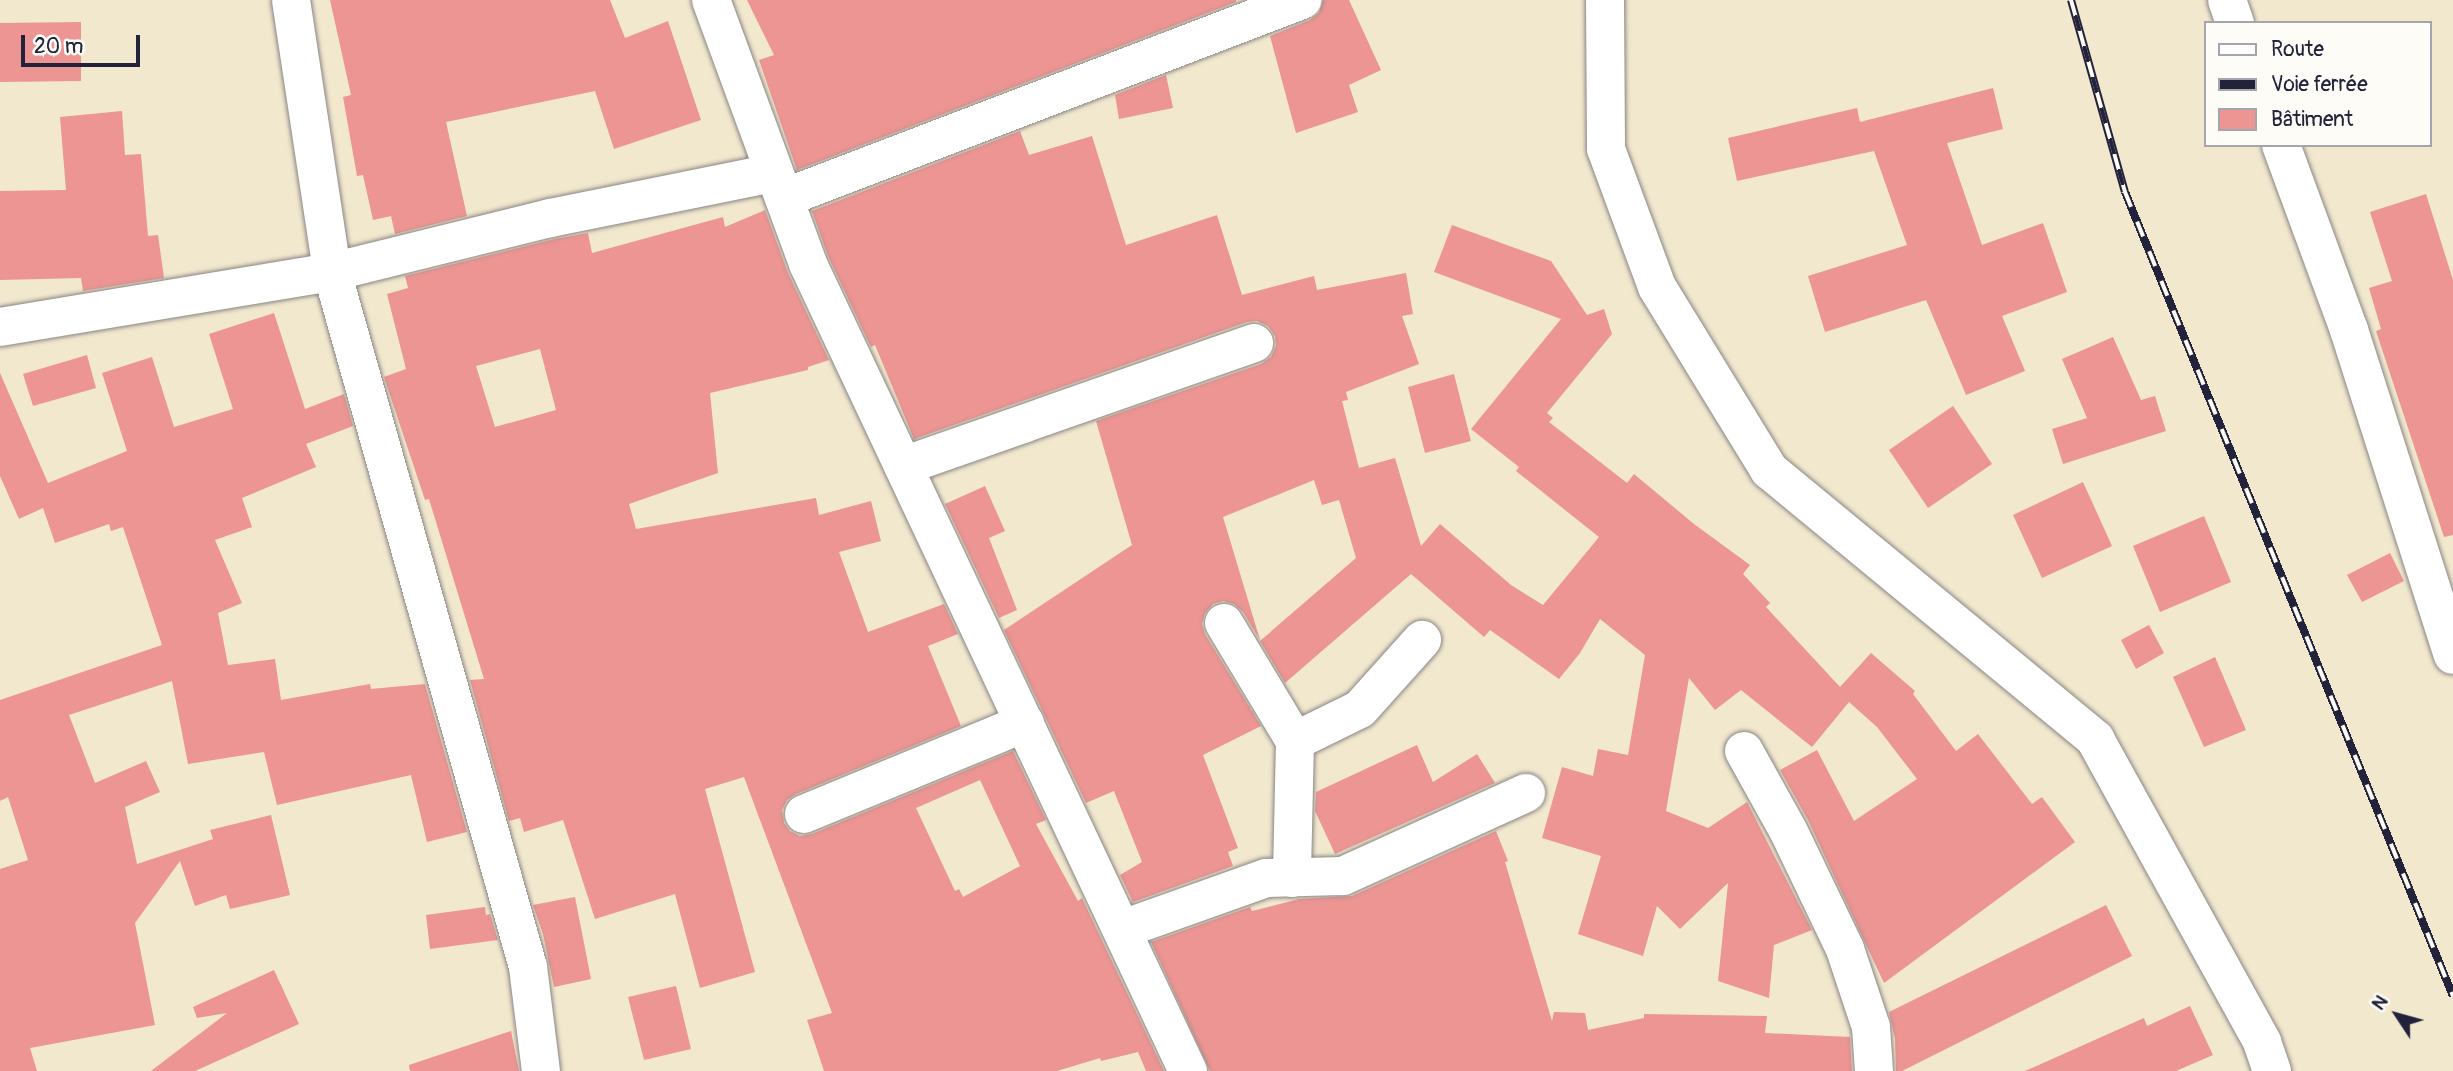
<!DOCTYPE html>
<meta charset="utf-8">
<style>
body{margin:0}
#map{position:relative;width:2453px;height:1071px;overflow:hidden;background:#f1e8ce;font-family:Pangolin,sans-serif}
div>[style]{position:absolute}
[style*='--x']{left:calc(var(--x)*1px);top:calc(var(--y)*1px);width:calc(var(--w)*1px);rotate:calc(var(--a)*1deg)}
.building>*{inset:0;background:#ec9593}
.roads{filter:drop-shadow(0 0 2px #8a8584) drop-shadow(0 0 2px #8a8584)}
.minor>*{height:38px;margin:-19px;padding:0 19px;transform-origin:19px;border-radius:19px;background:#fff}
.rail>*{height:8px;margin-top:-4px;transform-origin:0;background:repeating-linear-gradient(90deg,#fdfcf7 0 16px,#22223b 0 32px);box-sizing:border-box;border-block:2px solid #22223b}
span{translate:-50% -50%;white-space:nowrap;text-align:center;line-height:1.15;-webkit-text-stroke:5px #fdfcf7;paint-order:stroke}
.legend{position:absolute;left:2204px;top:21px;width:228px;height:126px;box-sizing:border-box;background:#fdfcf7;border:2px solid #a5a5ac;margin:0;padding:9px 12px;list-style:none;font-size:21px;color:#22223b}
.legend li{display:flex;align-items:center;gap:14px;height:35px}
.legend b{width:35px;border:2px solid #a5a5ac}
.north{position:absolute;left:2362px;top:980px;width:70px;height:70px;-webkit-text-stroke:5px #fdfcf7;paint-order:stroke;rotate:306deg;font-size:19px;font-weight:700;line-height:28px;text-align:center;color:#22223b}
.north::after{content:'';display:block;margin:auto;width:24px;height:32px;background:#22223b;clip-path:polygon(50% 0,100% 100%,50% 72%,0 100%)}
.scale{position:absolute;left:21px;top:35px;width:119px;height:32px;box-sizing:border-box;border:4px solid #22223b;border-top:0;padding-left:9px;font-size:21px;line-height:24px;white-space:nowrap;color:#22223b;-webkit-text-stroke:5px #fdfcf7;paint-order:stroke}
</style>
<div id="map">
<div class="building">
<div style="clip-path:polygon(330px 0,610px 0,625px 38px,668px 21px,701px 120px,614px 149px,595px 91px,446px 122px,467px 216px,395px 234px,391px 216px,373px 220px,363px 175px,357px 176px,343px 97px,351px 95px)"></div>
<div style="clip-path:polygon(747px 0,1236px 0,1236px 2px,797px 170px,759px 60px,774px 55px)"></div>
<div style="clip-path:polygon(1323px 0,1349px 0,1381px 70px,1349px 85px,1358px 112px,1296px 133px,1270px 36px,1310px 20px,1319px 13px)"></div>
<div style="clip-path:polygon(81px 22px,81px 81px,0 82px,0 23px)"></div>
<div style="clip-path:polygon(1166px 75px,1173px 108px,1119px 119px,1115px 95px)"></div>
<div style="clip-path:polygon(1993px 88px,2003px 129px,1947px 143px,1982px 245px,2043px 223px,2067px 292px,2002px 316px,2025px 371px,1966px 395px,1926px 300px,1825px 332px,1808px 276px,1907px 245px,1874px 151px,1737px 181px,1728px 138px,1857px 108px,1860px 122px)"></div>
<div style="clip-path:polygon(122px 111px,125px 155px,141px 154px,148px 236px,158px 235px,164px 278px,83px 291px,81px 278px,0 280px,0 191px,66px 190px,60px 117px)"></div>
<div style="clip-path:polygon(1020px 131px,1029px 155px,1092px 136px,1126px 245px,1217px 215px,1242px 295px,1314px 276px,1317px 290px,1406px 273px,1413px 314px,1402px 316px,1419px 364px,1346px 392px,1348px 400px,1342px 401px,1359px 468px,1395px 458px,1421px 546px,1440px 524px,1511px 585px,1543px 605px,1599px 537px,1516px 471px,1519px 467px,1471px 429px,1561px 319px,1434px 272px,1452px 225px,1551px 261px,1587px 315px,1604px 309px,1612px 334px,1547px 413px,1553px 418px,1549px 422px,1627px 483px,1634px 474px,1694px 524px,1750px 565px,1743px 574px,1770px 603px,1766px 607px,1840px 687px,1871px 653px,1915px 691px,1913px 694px,1956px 751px,1978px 734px,2032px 804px,2042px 797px,2075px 842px,1884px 983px,1808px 820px,1780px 770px,1817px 750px,1854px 821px,1917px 779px,1877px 727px,1849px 702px,1812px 747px,1741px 690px,1715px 710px,1689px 678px,1666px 811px,1708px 828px,1747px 802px,1812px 930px,1774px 945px,1769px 998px,1718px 981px,1728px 883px,1680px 929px,1657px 906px,1643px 956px,1578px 934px,1601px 856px,1542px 838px,1562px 767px,1593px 776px,1598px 749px,1628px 755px,1645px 655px,1600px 619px,1580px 653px,1559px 679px,1490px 630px,1484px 637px,1411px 574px,1285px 683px,1260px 641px,1356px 558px,1339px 500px,1322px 505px,1314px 480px,1223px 517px,1260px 640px,1243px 612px,1234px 604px,1223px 601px,1213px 604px,1205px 613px,1202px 624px,1205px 634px,1261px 726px,1203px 755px,1238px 848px,1228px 852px,1233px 866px,1133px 902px,1120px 875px,1142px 862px,1114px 791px,1086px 803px,1004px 630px,1132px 545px,1096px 421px,1261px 364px,1271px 357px,1276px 346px,1275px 336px,1268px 326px,1257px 321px,1247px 322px,914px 439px,875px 345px,871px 347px,828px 256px,812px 211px)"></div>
<div style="clip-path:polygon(2426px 194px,2453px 280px,2453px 535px,2444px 537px,2376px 331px,2381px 329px,2369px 288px,2392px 281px,2370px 212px)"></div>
<div style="clip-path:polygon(evenodd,765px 210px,788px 273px,829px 360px,808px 367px,808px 370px,710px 393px,718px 473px,629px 504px,636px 529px,816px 498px,819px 515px,871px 501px,881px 541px,839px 552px,868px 632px,944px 604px,958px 634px,928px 646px,961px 726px,796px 794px,787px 800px,782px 810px,784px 823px,790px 831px,800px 836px,812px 834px,1013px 751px,1046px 820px,1036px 824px,1078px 901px,1082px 898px,1164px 1071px,1146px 1071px,1138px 1052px,1101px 1061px,1100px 1058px,1057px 1071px,824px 1071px,807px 1020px,832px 1013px,744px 777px,705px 789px,755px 972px,700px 988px,675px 894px,595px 919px,563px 820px,524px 832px,520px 818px,509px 821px,470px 680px,484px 679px,429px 499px,425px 500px,384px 377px,406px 369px,387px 294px,408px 288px,405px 276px,555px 239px,588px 233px,592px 253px,723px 217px,725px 227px,765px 210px,540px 349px,556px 410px,495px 427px,476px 366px,540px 349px,765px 210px,980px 780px,1020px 866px,963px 897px,959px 889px,955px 891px,916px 808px,980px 780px)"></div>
<div style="clip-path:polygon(274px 313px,305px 409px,344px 394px,353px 426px,306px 444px,316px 467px,242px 498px,252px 527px,215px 540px,242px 603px,218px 613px,228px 665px,275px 659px,281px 700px,370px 684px,371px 689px,425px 684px,467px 832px,427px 842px,411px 775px,277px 805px,264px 752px,188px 764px,172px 681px,69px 715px,95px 783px,146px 761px,160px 792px,125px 807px,137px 864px,213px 839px,210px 830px,271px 815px,290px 895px,230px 909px,226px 895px,195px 906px,180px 861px,135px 923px,155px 1025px,30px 1048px,37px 1071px,0 1071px,0 869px,28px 860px,8px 797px,0 801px,0 700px,162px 645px,123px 527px,111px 531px,109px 524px,55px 543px,43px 508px,19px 519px,0 476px,0 373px,48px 483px,127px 451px,102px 373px,152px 357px,174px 427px,233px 409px,209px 334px)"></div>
<div style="clip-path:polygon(2113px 337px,2141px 400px,2155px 396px,2166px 431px,2063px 464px,2052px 429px,2087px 418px,2062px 359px)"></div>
<div style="clip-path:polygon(87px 355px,96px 388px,33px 406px,23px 374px)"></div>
<div style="clip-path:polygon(1454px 374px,1471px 441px,1425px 453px,1408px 387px)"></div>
<div style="clip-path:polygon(1953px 406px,1992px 464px,1928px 508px,1889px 450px)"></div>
<div style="clip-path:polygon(2083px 482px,2112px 546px,2042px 578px,2013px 515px)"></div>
<div style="clip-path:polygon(985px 486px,1005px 531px,989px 538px,1017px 610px,999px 618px,945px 504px)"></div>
<div style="clip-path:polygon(2204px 516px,2231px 582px,2160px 612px,2133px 546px)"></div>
<div style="clip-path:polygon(2390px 553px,2404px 581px,2362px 602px,2347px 575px)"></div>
<div style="clip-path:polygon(2149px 625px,2164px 653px,2136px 669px,2121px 640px)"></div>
<div style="clip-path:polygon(2215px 657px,2246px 730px,2204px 747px,2173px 677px)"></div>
<div style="clip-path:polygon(1417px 745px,1433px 782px,1477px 754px,1495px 783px,1335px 854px,1315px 811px,1316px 792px)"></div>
<div style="clip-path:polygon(1496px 831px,1508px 861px,1505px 862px,1552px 1021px,1554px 1012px,1585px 1013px,1588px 1030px,1644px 1018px,1644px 1014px,1767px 1016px,1765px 1033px,1850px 1037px,1852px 1071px,1210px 1071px,1151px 942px,1250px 907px,1252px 911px,1299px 899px,1352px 896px)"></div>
<div style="clip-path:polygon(575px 897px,591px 979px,554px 987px,543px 934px,533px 905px)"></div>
<div style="clip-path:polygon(2106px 905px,2132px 956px,1902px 1071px,1896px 1071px,1895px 1039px,1889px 1012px)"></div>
<div style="clip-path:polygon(485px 907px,486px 915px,490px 914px,498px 940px,430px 949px,426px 915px)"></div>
<div style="clip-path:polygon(274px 970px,299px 1024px,195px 1071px,151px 1071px,227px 1013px,197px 1018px,193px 1007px)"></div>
<div style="clip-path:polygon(676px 986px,691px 1049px,644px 1060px,628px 997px)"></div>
<div style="clip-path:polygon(2190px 1006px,2213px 1055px,2176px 1071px,2025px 1071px,2144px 1018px,2147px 1026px)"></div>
<div style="clip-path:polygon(511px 1031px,519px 1071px,410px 1071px,409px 1065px)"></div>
</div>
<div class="roads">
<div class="minor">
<div style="--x:291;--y:0;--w:275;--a:81.4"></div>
<div style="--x:332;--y:272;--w:722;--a:74.25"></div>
<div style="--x:528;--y:967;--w:105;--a:82.9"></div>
<div style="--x:711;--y:0;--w:281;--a:69.8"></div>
<div style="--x:808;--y:264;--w:892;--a:64.79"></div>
<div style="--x:1605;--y:0;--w:149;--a:89.6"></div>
<div style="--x:1606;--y:149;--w:147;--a:69.7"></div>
<div style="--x:1657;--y:287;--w:215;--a:58.5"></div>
<div style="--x:1769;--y:470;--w:423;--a:39.5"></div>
<div style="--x:2095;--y:739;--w:346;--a:61.1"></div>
<div style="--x:2262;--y:1042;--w:31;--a:71"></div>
<div style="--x:2227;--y:0;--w:24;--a:71"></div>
<div style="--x:2281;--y:145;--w:197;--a:69.8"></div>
<div style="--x:2349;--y:330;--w:341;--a:72.3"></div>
<div style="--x:784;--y:198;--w:555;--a:-20.92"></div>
<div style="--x:0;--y:327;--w:337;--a:-9.4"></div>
<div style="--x:332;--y:272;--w:225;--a:-13.9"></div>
<div style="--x:550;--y:218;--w:228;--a:-11.4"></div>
<div style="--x:903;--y:466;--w:372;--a:-19.3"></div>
<div style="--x:1224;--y:623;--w:138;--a:59"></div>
<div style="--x:1295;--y:741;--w:137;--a:91.3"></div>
<div style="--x:1295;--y:741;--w:72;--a:-26.2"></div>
<div style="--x:1360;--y:709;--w:93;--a:-48.1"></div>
<div style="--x:1744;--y:751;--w:90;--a:60.9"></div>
<div style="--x:1788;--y:830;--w:132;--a:64.4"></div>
<div style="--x:1845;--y:949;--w:82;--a:71.6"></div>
<div style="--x:1871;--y:1027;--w:44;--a:86.1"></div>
<div style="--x:804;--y:814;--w:239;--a:-22.4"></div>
<div style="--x:1123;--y:929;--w:152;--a:-19.6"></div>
<div style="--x:1266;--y:878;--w:77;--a:-1.5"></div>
<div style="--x:1343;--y:876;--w:201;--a:-24.4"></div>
</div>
</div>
<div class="rail">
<div style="--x:2071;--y:0;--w:199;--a:74.3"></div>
<div style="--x:2125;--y:192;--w:868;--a:67.81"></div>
</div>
<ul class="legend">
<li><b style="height:9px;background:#fff"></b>Route</li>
<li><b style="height:9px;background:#22223b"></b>Voie ferrée</li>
<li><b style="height:19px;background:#ec9593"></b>Bâtiment</li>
</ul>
<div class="north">N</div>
<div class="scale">20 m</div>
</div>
